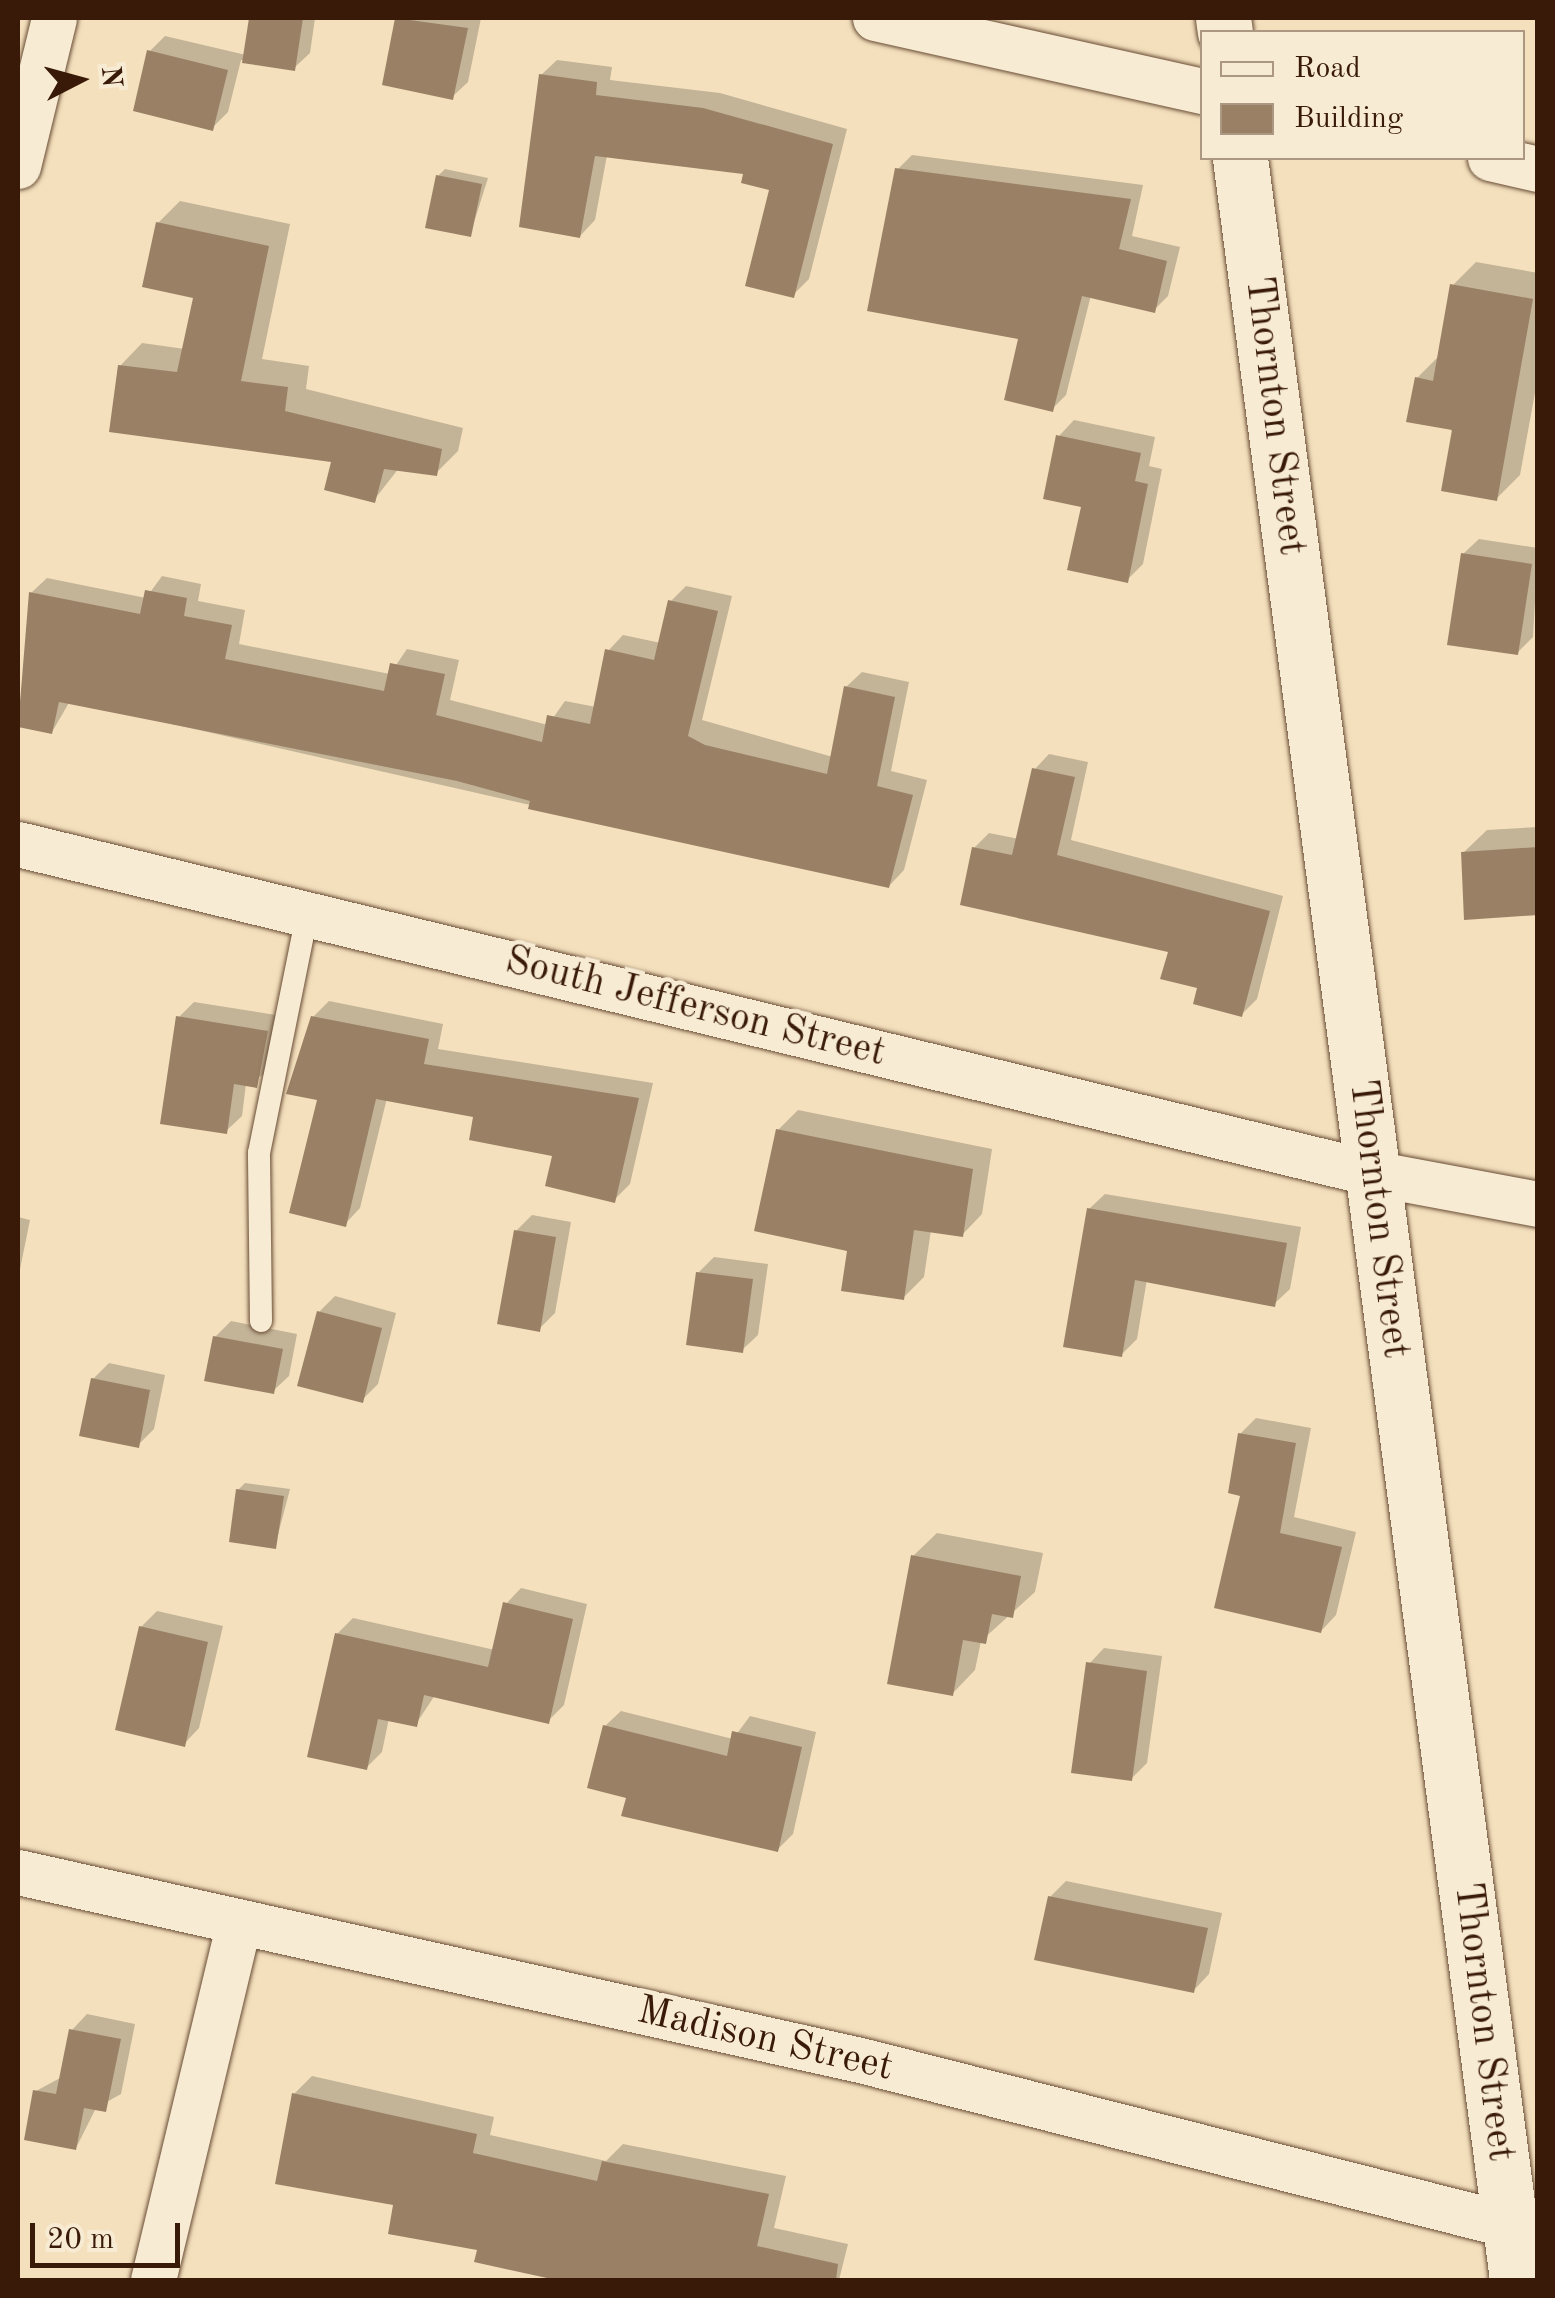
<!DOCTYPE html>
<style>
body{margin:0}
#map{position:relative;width:1555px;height:2298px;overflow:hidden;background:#f4e0bd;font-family:"Old Standard TT",serif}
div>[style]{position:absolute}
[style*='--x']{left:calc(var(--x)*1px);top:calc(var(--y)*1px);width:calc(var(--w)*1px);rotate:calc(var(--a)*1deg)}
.shadow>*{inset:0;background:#0003}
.building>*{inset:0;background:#9a8166}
.roads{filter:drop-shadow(0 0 2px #684c35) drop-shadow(0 0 2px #684c35)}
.lane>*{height:22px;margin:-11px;padding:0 11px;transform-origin:11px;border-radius:11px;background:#f8ebd4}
.street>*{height:45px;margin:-22.5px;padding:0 22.5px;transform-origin:22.5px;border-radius:22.5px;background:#f8ebd4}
.secondary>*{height:55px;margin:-27.5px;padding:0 27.5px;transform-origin:27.5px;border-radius:27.5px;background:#f8ebd4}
span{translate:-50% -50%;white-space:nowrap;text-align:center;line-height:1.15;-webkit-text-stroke:9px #f8ebd4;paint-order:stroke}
.street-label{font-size:40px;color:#391a08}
.frame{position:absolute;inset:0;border:20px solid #391a08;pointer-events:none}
.legend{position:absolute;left:1200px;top:30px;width:325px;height:130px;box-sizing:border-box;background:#f8ebd4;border:2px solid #ac9782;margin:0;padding:12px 18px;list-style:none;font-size:30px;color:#391a08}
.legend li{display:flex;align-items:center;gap:20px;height:50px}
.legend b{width:50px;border:2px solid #ac9782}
.north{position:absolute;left:30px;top:30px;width:100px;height:100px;-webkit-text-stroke:8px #f8ebd4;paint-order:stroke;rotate:84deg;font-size:28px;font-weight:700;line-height:40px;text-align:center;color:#391a08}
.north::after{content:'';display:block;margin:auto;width:35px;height:45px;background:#391a08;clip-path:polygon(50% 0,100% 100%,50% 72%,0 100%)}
.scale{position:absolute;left:30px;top:2223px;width:150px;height:45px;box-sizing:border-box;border:5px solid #391a08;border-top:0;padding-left:12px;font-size:30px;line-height:35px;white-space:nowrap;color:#391a08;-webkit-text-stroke:8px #f8ebd4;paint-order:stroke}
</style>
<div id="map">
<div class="shadow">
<div style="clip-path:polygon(251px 18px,315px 18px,310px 53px,294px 68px,241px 60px,228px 112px,212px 128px,149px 52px,165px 36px,246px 55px)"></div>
<div style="clip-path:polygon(398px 18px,481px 18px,468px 82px,452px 97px,385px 83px)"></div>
<div style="clip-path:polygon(557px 60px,612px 67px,610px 80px,720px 93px,847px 129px,809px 279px,793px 295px,772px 188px,746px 172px,607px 155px,595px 220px,580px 236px,541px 75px)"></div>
<div style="clip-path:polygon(912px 155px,1143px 185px,1132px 236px,1180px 247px,1168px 296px,1154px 310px,1091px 295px,1066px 395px,1052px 409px,1021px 337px,898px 169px)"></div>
<div style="clip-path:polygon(445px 169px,488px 178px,470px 235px,438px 176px)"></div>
<div style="clip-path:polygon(180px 201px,290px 224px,262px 359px,309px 366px,306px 389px,463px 428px,458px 451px,436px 473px,399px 468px,374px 500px,334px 460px,120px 366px,142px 343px,185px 349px,196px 296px,158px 223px)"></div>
<div style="clip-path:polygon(1476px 262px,1538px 273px,1538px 376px,1520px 475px,1496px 499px,1417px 378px,1440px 355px,1452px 286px)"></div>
<div style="clip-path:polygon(1074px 420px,1155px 437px,1149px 466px,1162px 469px,1143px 564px,1127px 580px,1084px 505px,1059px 436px)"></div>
<div style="clip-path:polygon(1479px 539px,1538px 548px,1533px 637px,1517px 653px,1463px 554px)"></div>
<div style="clip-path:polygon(162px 576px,201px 584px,198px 601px,245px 610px,239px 644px,390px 674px,407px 649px,459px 660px,450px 700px,548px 725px,565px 701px,596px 707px,608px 651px,623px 635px,661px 643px,671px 601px,686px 586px,732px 596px,702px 720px,833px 757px,846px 687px,862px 672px,909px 682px,891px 771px,927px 780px,904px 870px,889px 886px,70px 701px,52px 732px,18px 725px,31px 593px,47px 578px,146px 598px)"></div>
<div style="clip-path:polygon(1049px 754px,1088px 762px,1071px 840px,1283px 896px,1257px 999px,1242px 1014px,1200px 986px,1171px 950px,974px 848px,989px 833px,1019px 839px,1035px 769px)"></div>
<div style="clip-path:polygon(1538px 827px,1538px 912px,1463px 853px,1487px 830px)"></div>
<div style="clip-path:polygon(329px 1001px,443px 1024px,438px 1049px,653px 1083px,630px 1184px,614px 1200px,555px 1155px,476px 1115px,387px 1098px,360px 1208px,345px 1224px,313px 1017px)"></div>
<div style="clip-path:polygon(194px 1002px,282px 1016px,272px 1070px,246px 1084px,242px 1116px,226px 1131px,178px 1018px)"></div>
<div style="clip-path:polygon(798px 1110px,992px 1149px,982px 1214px,962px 1235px,931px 1230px,924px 1277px,903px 1298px,850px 1249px,778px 1130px)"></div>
<div style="clip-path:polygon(1105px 1194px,1301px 1227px,1290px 1289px,1274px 1304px,1147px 1279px,1137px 1339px,1121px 1355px,1089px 1209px)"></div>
<div style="clip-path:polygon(532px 1215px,571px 1222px,555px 1313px,539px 1329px,516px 1231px)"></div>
<div style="clip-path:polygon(18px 1217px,30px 1220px,18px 1279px)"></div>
<div style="clip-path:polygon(714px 1257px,768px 1264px,758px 1335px,742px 1350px,698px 1273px)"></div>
<div style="clip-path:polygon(335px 1296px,396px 1313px,378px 1384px,362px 1400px,319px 1312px)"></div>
<div style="clip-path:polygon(231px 1321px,297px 1334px,289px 1376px,273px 1391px,215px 1337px)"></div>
<div style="clip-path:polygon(109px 1363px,165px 1375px,154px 1429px,138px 1445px,93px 1379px)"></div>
<div style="clip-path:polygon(1256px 1418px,1311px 1428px,1294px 1517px,1356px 1532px,1336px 1615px,1321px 1631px,1243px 1494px,1240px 1434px)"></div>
<div style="clip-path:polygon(245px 1483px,290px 1489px,275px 1546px,238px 1490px)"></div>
<div style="clip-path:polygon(937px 1533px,1043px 1553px,1035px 1592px,981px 1641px,975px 1670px,952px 1694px,913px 1556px)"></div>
<div style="clip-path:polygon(521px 1588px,587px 1604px,564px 1705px,548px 1721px,435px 1695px,416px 1724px,389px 1718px,382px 1752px,366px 1768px,337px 1634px,353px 1618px,495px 1650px,506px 1604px)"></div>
<div style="clip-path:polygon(157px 1611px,223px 1626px,199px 1728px,184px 1744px,141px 1627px)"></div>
<div style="clip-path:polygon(1104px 1648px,1162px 1656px,1147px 1763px,1131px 1779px,1089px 1664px)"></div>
<div style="clip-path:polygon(621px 1711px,733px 1739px,750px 1716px,816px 1732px,793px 1834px,778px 1849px,629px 1796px,605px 1726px)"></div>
<div style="clip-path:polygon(1066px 1881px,1222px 1913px,1209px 1974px,1194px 1990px,1050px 1897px)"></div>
<div style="clip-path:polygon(87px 2014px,135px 2024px,121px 2094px,96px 2108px,76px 2148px,36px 2091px,62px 2077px,72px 2030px)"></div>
<div style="clip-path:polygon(312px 2076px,494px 2117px,490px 2135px,606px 2161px,623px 2144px,786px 2176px,774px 2228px,848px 2244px,839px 2280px,561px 2280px,477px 2260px,480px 2248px,396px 2203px,294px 2094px)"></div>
</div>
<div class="building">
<div style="clip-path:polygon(249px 18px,303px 18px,295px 71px,242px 63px)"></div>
<div style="clip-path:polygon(395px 18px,468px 28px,453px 100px,382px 85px)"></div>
<div style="clip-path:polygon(147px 50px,228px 70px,213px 131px,133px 111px)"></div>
<div style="clip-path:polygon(539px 74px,597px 82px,596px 95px,703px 108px,833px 144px,794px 298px,745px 286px,769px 190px,741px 183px,743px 174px,595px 156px,580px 238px,519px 227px)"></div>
<div style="clip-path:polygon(895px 168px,1131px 199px,1119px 249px,1167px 261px,1155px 313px,1082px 296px,1053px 412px,1004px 400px,1018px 339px,867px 311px)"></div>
<div style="clip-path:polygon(436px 175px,482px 184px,471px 237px,425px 228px)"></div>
<div style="clip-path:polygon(156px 222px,269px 246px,241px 381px,288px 387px,285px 411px,442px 449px,437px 476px,384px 469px,375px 503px,324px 490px,331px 462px,109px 432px,118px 365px,177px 372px,193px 298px,142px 287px)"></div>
<div style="clip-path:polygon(1450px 284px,1533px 299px,1497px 501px,1441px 491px,1452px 430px,1406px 422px,1415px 377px,1433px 381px)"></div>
<div style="clip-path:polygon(1056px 435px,1141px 453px,1135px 481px,1148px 484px,1128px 583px,1067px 570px,1081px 507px,1043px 499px)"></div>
<div style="clip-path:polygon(1461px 553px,1532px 564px,1518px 655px,1447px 645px)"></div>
<div style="clip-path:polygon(145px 590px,187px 598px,184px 616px,232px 625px,225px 659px,384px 691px,390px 663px,445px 674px,436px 715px,542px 742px,547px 715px,590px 724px,605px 649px,654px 660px,668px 600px,718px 611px,688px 736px,705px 745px,827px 774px,844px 686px,895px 697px,877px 786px,913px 795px,889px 888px,528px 809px,530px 801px,457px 781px,59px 702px,52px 734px,18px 727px,29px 592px,140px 614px)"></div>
<div style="clip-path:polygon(1032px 768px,1075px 777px,1057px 855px,1270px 911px,1242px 1017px,1193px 1004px,1197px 988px,1160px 979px,1168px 952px,960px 905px,972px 847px,1012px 855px)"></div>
<div style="clip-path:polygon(1538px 847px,1538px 915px,1464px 920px,1461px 852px)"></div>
<div style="clip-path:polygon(176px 1016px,268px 1031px,257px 1088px,234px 1084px,227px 1134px,160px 1124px)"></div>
<div style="clip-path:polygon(311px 1016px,429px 1039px,424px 1064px,639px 1098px,615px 1203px,545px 1186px,552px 1156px,469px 1140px,473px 1117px,376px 1099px,346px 1227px,289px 1213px,317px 1100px,286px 1094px)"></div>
<div style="clip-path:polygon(776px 1129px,973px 1169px,963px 1237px,914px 1230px,904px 1300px,841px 1291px,847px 1251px,754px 1231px)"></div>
<div style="clip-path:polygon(1087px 1208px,1287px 1243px,1275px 1307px,1135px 1280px,1122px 1357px,1063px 1347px)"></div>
<div style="clip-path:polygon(514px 1230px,556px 1237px,540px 1332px,497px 1324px)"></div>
<div style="clip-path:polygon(696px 1272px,753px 1279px,743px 1353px,686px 1345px)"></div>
<div style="clip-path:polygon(317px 1311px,382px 1328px,363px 1403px,297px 1386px)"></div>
<div style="clip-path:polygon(213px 1336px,283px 1349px,274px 1394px,204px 1381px)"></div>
<div style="clip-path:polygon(91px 1378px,150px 1390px,139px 1448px,79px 1436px)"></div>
<div style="clip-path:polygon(1238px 1433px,1296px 1443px,1280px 1533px,1342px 1547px,1321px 1633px,1214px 1608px,1240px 1496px,1228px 1493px)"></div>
<div style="clip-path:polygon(236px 1489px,284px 1496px,276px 1549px,229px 1542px)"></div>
<div style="clip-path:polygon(911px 1555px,1021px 1576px,1013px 1618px,992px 1614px,986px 1644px,963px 1640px,953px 1696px,887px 1684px)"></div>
<div style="clip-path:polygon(503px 1602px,573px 1619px,549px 1724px,424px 1695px,417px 1727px,378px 1719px,367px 1770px,307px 1757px,335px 1633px,488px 1667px)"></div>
<div style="clip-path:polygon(139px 1626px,208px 1642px,185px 1747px,115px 1730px)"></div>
<div style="clip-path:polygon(1086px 1662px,1147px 1671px,1132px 1781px,1071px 1773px)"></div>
<div style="clip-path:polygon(603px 1725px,727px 1756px,732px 1731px,802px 1747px,778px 1852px,621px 1816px,626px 1798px,587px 1788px)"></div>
<div style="clip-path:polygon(1048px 1896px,1208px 1928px,1194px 1993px,1034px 1960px)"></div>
<div style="clip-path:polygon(69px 2029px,121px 2039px,106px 2112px,84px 2108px,76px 2150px,24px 2140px,33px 2090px,56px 2094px)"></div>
<div style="clip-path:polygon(292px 2093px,477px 2134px,473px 2153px,597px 2181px,602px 2161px,769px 2194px,757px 2246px,838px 2264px,836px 2280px,556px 2280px,474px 2262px,477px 2250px,388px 2234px,393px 2205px,275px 2184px)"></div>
</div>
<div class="roads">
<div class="lane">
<div style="--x:261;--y:1321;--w:168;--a:-90.7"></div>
<div style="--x:259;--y:1153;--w:244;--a:-78.6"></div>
</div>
<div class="street">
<div style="--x:875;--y:18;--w:335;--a:12.6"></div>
<div style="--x:1490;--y:158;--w:49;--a:12.9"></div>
<div style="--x:18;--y:166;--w:152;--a:-76.3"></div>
<div style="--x:18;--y:844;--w:1393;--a:13.66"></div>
<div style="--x:1372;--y:1173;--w:169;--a:10.6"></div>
<div style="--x:18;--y:1872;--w:867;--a:12.59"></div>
<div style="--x:864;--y:2061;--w:666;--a:14.27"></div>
<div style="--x:153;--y:2280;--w:364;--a:-76.5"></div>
</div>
<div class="secondary">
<div style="--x:1223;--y:18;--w:14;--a:82"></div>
<div style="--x:1240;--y:158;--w:2140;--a:82.56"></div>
</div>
</div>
<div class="street-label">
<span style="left:1274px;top:416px;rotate:83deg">Thornton Street</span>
<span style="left:695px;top:1008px;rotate:14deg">South Jefferson Street</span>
<span style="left:1378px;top:1219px;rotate:83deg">Thornton Street</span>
<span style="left:1483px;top:2022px;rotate:83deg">Thornton Street</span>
<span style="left:765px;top:2040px;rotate:13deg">Madison Street</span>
</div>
<div class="frame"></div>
<ul class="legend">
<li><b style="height:12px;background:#f8ebd4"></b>Road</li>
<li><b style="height:28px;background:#9a8166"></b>Building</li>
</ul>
<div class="north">N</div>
<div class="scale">20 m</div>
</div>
